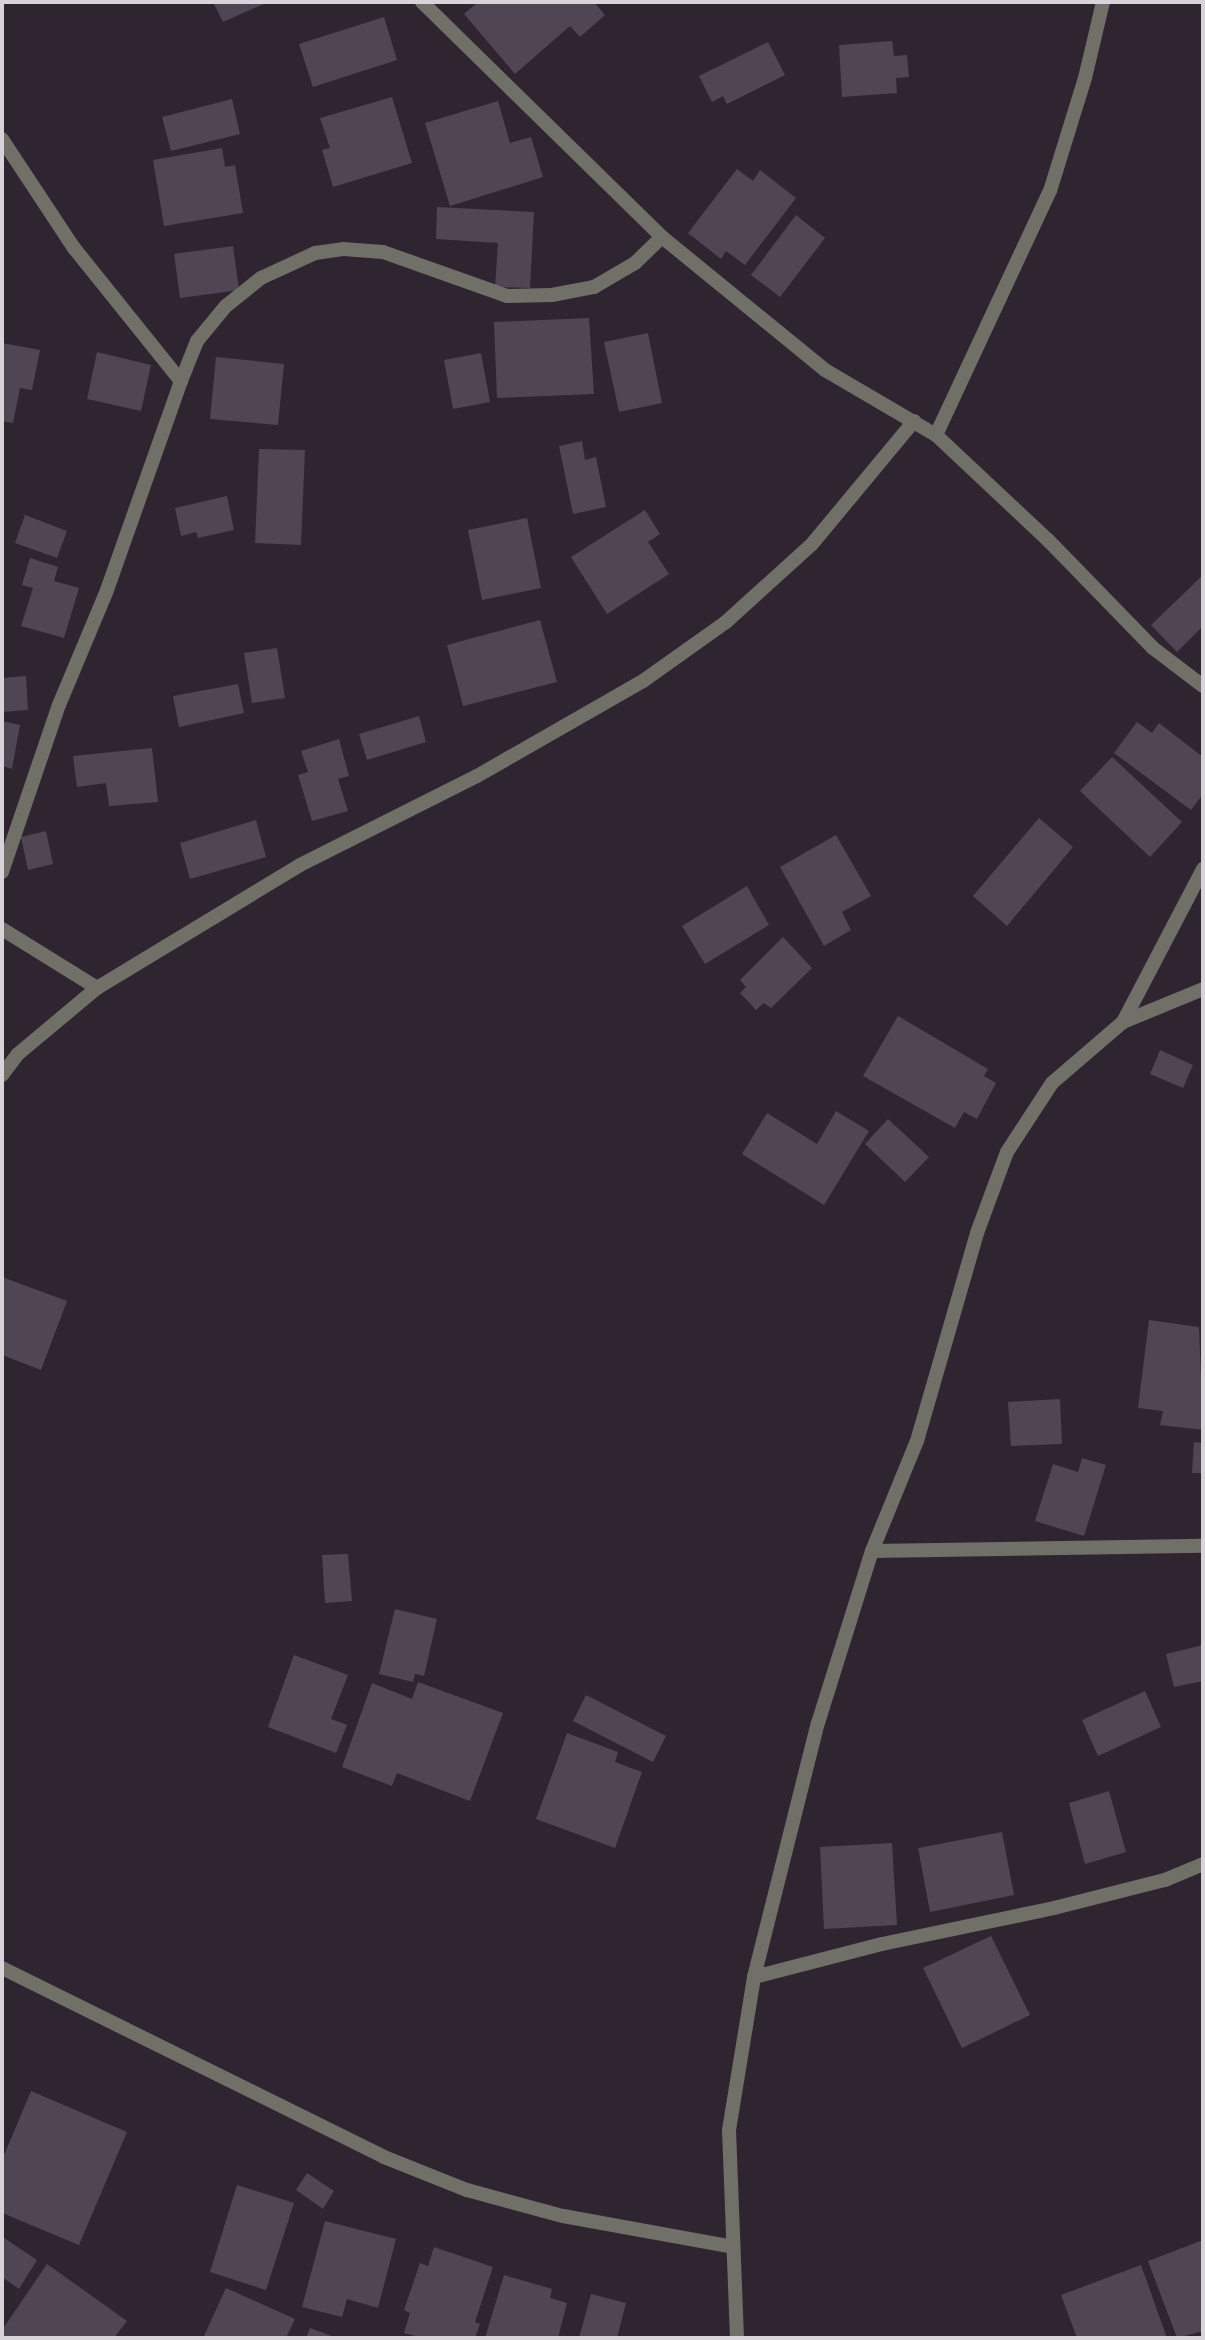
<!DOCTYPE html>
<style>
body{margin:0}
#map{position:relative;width:1205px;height:2340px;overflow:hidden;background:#2f2530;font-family:"Roboto Condensed",sans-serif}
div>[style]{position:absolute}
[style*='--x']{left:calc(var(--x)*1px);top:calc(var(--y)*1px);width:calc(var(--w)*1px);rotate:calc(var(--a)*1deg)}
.building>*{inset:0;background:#504552}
.street>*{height:14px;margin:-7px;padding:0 7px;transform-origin:7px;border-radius:7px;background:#706f68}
span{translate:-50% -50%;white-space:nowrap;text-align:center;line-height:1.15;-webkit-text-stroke:5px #2f2530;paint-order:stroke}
.frame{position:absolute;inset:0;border:4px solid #d8d2d9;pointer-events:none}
</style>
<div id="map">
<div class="building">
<div style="clip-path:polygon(213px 2px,268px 2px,223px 22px)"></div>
<div style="clip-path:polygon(478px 2px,594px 2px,605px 15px,580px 37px,570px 26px,515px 74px,464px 14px)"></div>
<div style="clip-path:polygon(384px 17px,397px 60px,313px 87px,299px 44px)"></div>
<div style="clip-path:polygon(892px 41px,894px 56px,907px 55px,909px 77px,896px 78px,897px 93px,842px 97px,839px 45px)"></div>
<div style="clip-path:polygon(768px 42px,785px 75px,727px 104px,723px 96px,712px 102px,699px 76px)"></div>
<div style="clip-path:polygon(392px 97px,412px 163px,333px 187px,322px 150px,330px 148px,320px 118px)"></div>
<div style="clip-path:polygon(232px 99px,240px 134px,171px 151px,162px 117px)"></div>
<div style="clip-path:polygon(498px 101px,510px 143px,531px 137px,543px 177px,450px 206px,425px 123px)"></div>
<div style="clip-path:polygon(222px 148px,225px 167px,235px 165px,243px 213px,164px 226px,153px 160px)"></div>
<div style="clip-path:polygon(737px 169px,753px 181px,760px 170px,796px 198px,745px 265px,726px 251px,721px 259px,688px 233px)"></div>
<div style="clip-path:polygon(437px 207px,534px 212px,530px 288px,495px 287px,498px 243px,436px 239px)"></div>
<div style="clip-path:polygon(796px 215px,825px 238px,780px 297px,751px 275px)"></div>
<div style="clip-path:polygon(233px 246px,239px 290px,180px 298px,174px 254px)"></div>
<div style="clip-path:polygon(589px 318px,594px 394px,497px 398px,494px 322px)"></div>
<div style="clip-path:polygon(648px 333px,662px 403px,619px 412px,604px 342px)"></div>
<div style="clip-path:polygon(2px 343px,40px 350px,32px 390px,20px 388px,13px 423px,2px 421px)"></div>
<div style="clip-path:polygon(97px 352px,151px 365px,141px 411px,87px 399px)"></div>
<div style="clip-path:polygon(481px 353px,490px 402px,453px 409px,444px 360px)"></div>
<div style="clip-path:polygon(216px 357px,284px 364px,278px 425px,210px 419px)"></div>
<div style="clip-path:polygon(582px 441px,585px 460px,596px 457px,606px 507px,573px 514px,559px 446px)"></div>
<div style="clip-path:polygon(259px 449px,305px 450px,301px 545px,255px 543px)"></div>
<div style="clip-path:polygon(227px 496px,234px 530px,198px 538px,196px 532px,181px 536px,175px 508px)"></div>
<div style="clip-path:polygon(645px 510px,660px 534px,648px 542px,669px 574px,607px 614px,571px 557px)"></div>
<div style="clip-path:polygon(25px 515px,67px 531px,57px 558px,15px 543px)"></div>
<div style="clip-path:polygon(527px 518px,541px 588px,482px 600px,468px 530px)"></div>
<div style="clip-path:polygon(30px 558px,58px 567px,54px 581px,79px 588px,64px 638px,21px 626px,33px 588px,22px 585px)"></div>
<div style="clip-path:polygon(1203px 575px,1203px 626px,1177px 652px,1151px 625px)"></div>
<div style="clip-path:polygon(540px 620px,557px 682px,463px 706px,447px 645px)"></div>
<div style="clip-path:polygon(277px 648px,285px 698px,252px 703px,244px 653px)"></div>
<div style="clip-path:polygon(26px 676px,28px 710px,2px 712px,2px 678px)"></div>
<div style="clip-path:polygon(238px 684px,244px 713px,179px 727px,173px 696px)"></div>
<div style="clip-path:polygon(419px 716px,426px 742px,367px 760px,359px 734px)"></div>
<div style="clip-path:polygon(2px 721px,20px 725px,12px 769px,2px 766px)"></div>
<div style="clip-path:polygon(1137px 722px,1152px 733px,1159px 723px,1203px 757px,1203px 794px,1191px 810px,1114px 753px)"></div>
<div style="clip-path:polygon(339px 739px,349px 776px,338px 779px,348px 811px,312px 821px,298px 775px,308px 772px,301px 751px)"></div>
<div style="clip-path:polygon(152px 748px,158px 802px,109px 806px,106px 783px,77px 787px,73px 756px)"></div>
<div style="clip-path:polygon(1112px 757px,1182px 822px,1150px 857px,1080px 791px)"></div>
<div style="clip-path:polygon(1039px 818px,1073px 847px,1007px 926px,973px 896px)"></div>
<div style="clip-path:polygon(256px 820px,266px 857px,190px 879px,180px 843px)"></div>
<div style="clip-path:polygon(46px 831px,53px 864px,28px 870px,21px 837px)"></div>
<div style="clip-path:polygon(836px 835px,871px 896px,842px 912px,851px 930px,824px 946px,780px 867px)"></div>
<div style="clip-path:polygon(747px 886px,769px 925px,705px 964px,682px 926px)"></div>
<div style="clip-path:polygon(783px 937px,812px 968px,771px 1008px,764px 1003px,756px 1010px,740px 993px,746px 987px,740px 980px)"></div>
<div style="clip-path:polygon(898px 1016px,988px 1069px,984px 1076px,996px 1083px,977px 1119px,964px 1112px,955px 1128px,863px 1076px)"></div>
<div style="clip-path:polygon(1160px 1050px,1193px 1065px,1183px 1088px,1150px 1074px)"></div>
<div style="clip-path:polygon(836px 1111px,869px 1131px,824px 1205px,742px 1154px,767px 1113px,817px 1144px)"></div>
<div style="clip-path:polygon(888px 1119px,929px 1157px,905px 1182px,865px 1144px)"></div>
<div style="clip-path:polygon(2px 1277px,67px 1301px,41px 1370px,2px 1355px)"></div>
<div style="clip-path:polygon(1149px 1320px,1199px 1327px,1203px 1430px,1160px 1425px,1163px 1411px,1138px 1408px)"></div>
<div style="clip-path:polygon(1060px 1399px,1062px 1444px,1011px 1446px,1008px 1402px)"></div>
<div style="clip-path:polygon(1194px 1442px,1203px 1443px,1203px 1473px,1192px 1473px)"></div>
<div style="clip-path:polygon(1082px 1458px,1106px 1465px,1084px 1536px,1035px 1521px,1053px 1464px,1078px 1472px)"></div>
<div style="clip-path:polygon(348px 1554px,352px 1601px,325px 1603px,322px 1555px)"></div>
<div style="clip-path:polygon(395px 1609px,437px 1619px,424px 1676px,415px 1674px,413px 1682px,379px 1674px)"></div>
<div style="clip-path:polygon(1203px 1645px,1203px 1681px,1174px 1687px,1166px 1654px)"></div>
<div style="clip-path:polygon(294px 1655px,348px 1675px,331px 1719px,347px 1725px,336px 1753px,268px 1727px)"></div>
<div style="clip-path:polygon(418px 1682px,503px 1713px,470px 1801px,397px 1773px,392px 1786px,342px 1767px,372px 1683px,412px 1699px)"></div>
<div style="clip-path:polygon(1145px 1691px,1161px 1727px,1098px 1756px,1082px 1720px)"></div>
<div style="clip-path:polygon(586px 1695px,666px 1736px,653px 1762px,573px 1721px)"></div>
<div style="clip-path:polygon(567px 1733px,618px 1752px,615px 1762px,642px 1772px,615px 1848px,536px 1819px)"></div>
<div style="clip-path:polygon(1109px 1791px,1126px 1852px,1085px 1864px,1069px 1803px)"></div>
<div style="clip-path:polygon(1002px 1832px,1014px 1895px,930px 1912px,918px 1848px)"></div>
<div style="clip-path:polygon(892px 1843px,897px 1925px,824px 1929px,820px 1847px)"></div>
<div style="clip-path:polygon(991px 1936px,1030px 2015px,962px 2048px,923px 1968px)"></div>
<div style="clip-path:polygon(31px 2091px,127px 2132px,79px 2245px,2px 2213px,2px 2160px)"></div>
<div style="clip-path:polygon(307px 2173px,334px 2191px,323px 2209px,296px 2190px)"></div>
<div style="clip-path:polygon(237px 2185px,294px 2203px,266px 2290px,210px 2272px)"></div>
<div style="clip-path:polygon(325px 2221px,396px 2239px,378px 2308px,347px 2299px,342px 2317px,302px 2307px)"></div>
<div style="clip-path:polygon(4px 2238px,37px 2260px,19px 2289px,2px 2277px)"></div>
<div style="clip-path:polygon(1203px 2240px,1203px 2331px,1177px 2338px,1148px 2261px)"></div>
<div style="clip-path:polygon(434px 2247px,493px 2267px,475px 2322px,480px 2324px,475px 2338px,423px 2338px,404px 2333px,410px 2313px,404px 2310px,420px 2263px,428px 2266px)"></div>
<div style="clip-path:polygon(47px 2264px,127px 2321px,114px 2338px,2px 2338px,2px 2330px)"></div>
<div style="clip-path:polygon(1141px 2265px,1167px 2338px,1077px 2338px,1061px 2295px)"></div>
<div style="clip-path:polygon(504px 2275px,552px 2289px,550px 2298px,567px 2303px,558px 2338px,485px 2338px)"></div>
<div style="clip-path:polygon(226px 2288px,295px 2319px,286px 2338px,203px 2338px)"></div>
<div style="clip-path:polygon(591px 2294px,626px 2303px,617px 2338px,579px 2338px)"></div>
<div style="clip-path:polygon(310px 2328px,337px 2338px,306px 2338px)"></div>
</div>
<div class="street">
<div style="--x:422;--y:2;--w:336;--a:44.4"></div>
<div style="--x:662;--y:237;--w:210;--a:39.2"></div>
<div style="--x:825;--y:370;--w:129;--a:30.4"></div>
<div style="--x:936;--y:435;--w:154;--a:43.2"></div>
<div style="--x:1048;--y:540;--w:151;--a:45.8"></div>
<div style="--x:1153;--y:648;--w:63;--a:37.2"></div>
<div style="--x:2;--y:139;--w:131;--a:56.6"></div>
<div style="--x:74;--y:248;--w:171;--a:51.2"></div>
<div style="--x:936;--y:435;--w:269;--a:-65"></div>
<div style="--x:1050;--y:191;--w:118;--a:-72.8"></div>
<div style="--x:1085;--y:78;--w:78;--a:-76.7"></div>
<div style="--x:2;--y:872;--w:176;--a:-71.2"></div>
<div style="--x:59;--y:705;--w:125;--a:-67.3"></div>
<div style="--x:107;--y:590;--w:222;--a:-70.5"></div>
<div style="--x:181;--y:381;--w:43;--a:-68.2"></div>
<div style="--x:197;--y:341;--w:45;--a:-50.4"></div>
<div style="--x:226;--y:306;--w:45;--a:-38.7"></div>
<div style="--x:261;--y:278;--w:60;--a:-24.8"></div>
<div style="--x:315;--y:253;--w:28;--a:-8"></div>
<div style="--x:343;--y:249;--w:40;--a:4.3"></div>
<div style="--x:383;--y:252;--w:132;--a:19.5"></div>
<div style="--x:507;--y:296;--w:45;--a:-1.3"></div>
<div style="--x:552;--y:295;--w:43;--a:-10.8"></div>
<div style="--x:594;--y:287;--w:48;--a:-30.3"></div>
<div style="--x:635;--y:263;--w:37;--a:-44"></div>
<div style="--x:2;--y:929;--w:112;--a:31.8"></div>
<div style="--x:1123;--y:1022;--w:173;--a:-62.4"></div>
<div style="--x:2;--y:1075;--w:26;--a:-53"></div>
<div style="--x:18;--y:1054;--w:103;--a:-39.9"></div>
<div style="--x:97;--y:988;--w:237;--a:-31.2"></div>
<div style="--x:300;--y:865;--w:198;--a:-26.7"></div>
<div style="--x:477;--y:776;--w:191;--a:-29.8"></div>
<div style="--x:643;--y:681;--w:102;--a:-35.4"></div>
<div style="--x:726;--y:622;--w:116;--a:-42.2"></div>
<div style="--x:812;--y:544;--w:160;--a:-50.3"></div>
<div style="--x:872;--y:1551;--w:331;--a:-0.9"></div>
<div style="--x:2;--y:1968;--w:426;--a:26.3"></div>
<div style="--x:384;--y:2157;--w:89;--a:21.7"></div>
<div style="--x:467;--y:2190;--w:99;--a:15.2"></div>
<div style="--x:563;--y:2216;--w:173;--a:10.3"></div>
<div style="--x:754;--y:1977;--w:132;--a:-14.5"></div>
<div style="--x:882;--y:1944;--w:176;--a:-11.8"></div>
<div style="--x:1054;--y:1908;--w:114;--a:-14.2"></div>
<div style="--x:1165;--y:1880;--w:41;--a:-22.8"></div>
<div style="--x:737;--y:2338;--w:208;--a:-92.2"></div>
<div style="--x:729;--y:2130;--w:155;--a:-80.7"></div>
<div style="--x:754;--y:1977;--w:262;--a:-75.9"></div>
<div style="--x:818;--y:1723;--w:180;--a:-72.6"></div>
<div style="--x:872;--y:1551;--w:119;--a:-67.8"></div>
<div style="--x:917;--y:1441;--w:216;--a:-73.9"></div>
<div style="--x:977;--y:1233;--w:86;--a:-69.7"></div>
<div style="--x:1007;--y:1152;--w:82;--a:-56.9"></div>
<div style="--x:1052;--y:1083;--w:94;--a:-40.7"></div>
<div style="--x:1123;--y:1022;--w:87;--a:-22.4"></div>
</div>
<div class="frame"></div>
</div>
